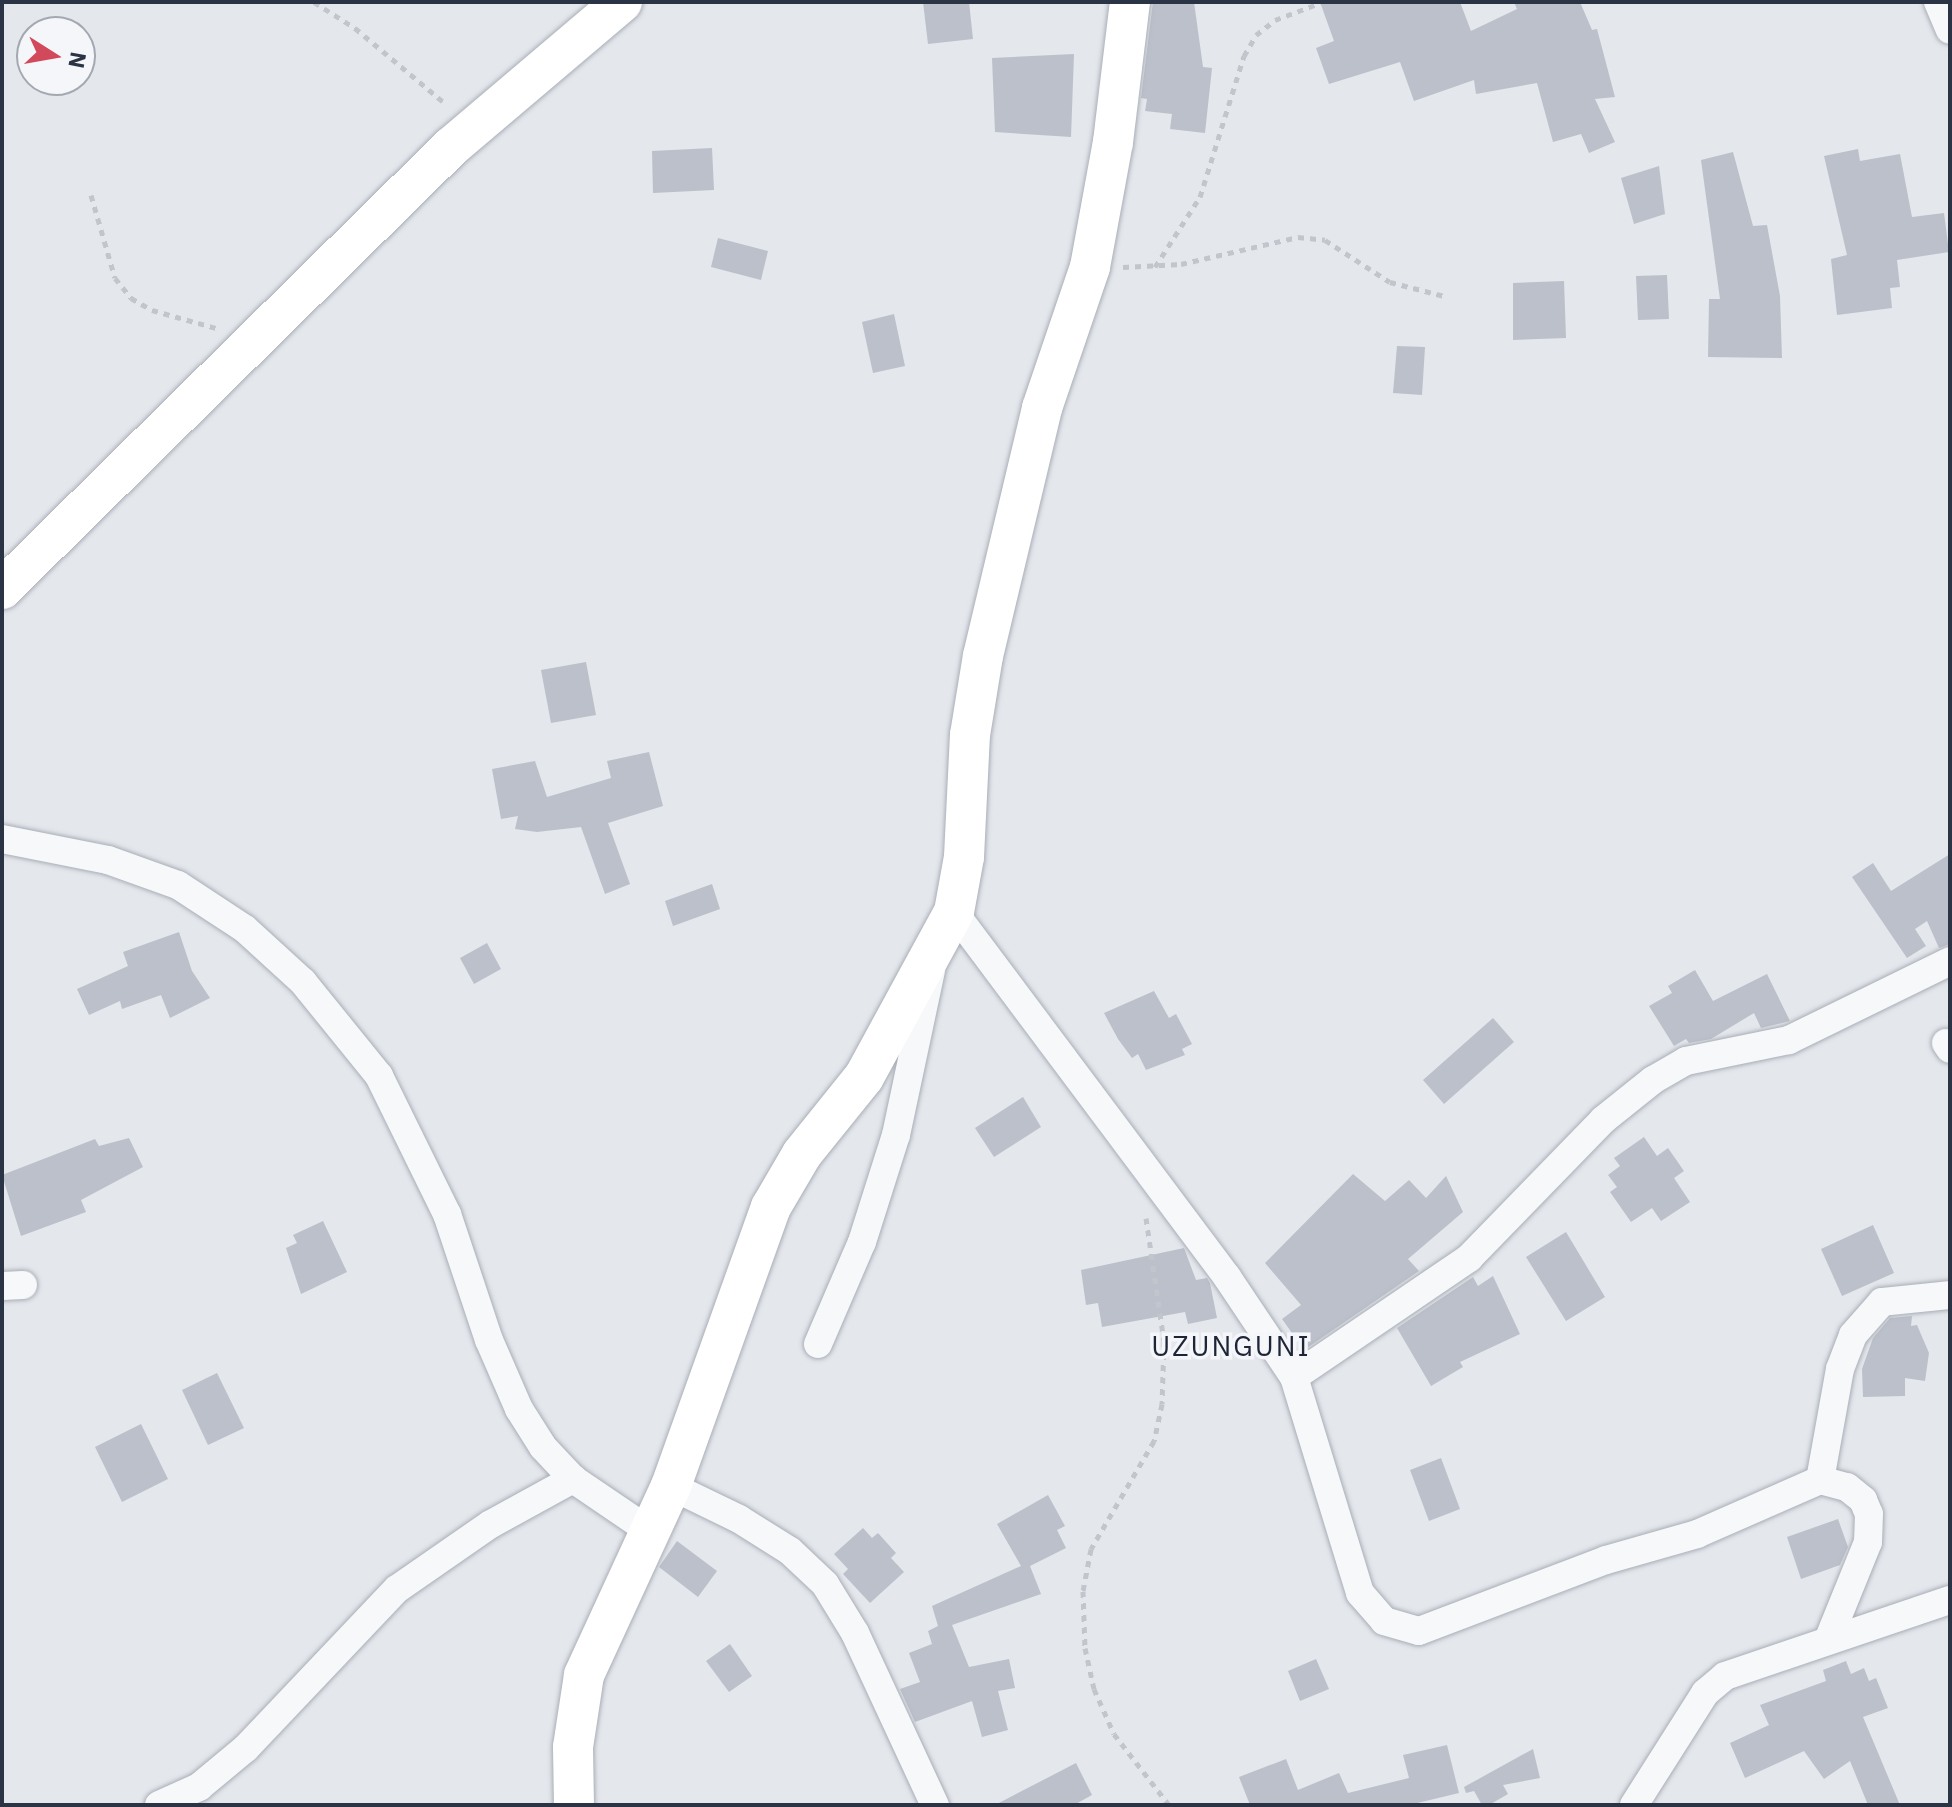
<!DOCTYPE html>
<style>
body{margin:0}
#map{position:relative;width:1952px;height:1807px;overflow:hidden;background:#e4e7ec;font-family:"IBM Plex Sans",sans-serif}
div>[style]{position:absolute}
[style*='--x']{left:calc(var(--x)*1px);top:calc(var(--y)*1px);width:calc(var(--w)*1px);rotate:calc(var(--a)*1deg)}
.building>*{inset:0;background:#bbc0ca}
.path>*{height:5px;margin-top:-2.5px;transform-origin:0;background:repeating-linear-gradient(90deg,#c2c5cb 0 6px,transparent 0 12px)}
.roads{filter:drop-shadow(0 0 2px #a9aeb7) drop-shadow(0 0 2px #a9aeb7)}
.street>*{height:28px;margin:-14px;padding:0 14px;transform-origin:14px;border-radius:14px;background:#f7f8fa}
.secondary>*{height:40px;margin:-20px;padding:0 20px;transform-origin:20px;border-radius:20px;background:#fff}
span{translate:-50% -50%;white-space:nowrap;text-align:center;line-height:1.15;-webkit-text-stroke:7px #f4f6f9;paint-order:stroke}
.quarter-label{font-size:28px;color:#1d2536;letter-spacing:2px}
.frame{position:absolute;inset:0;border:4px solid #2b3445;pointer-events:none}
.north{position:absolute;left:16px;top:16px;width:80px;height:80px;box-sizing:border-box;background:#f4f6f9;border:2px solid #a4a8b1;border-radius:50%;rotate:101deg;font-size:22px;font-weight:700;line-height:32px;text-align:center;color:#2b3445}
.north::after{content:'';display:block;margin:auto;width:28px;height:36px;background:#d1495b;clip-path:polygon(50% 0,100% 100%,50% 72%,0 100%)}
</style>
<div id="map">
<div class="building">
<div style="clip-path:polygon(923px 2px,969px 2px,973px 39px,928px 44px)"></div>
<div style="clip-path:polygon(1153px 2px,1194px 2px,1203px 67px,1212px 68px,1205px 133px,1170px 129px,1172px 114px,1145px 111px,1147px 99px,1141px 98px)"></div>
<div style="clip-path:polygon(1320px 2px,1460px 2px,1471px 31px,1517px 9px,1514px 2px,1580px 2px,1592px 30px,1597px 29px,1615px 97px,1595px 99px,1615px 142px,1589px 153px,1581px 134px,1553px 142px,1537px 83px,1476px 94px,1474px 80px,1414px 101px,1400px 62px,1329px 84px,1316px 48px,1334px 41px)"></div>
<div style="clip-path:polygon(1074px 54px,1071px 137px,995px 132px,992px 58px)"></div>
<div style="clip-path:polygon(712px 148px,714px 190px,653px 193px,652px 151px)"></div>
<div style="clip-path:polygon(1858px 149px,1860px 161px,1900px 154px,1912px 217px,1944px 213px,1949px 252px,1897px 260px,1900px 287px,1890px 288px,1892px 308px,1837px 315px,1831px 259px,1847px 255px,1824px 156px)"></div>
<div style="clip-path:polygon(1733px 152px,1753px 226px,1767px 225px,1780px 296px,1782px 358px,1708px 357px,1709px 299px,1720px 299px,1701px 160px)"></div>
<div style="clip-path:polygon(1659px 166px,1665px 214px,1634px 224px,1621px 178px)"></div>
<div style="clip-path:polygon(718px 238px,768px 251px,761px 280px,711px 267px)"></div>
<div style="clip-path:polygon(1667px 275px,1669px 319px,1638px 320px,1636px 276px)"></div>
<div style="clip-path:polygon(1564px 281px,1566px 338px,1513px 340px,1513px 283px)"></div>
<div style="clip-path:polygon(894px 314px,905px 366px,873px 373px,862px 322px)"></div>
<div style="clip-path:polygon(1397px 346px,1425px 347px,1422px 395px,1393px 393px)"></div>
<div style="clip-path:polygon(586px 662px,596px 715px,551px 723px,541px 670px)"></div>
<div style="clip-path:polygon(649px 752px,663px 806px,608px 823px,630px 884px,605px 894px,581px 827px,537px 832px,515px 829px,518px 816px,501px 819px,492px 769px,535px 761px,547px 797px,611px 778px,607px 761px)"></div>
<div style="clip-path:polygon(1950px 854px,1950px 944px,1939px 948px,1927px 921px,1915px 929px,1926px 946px,1907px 958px,1852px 877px,1873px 863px,1891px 891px)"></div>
<div style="clip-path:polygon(712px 884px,720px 909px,673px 926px,665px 901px)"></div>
<div style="clip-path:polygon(179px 932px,192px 971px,210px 998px,170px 1018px,161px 995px,122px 1009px,120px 1001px,89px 1015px,77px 989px,128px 966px,123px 952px)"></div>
<div style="clip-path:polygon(487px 943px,501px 969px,474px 984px,460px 958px)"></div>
<div style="clip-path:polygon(1695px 970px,1713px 1001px,1767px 974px,1790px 1021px,1761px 1028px,1754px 1013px,1711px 1039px,1689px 1043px,1686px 1039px,1674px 1046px,1649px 1006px,1672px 993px,1668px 986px)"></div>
<div style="clip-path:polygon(1154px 991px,1169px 1018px,1176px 1014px,1192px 1044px,1182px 1049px,1185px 1055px,1146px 1070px,1138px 1054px,1132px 1058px,1118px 1039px,1104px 1013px)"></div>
<div style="clip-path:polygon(1493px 1018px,1514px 1042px,1444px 1104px,1423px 1080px)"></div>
<div style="clip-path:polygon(1023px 1097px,1041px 1127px,994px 1157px,975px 1128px)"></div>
<div style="clip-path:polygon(1644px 1137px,1657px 1156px,1668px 1148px,1684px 1171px,1674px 1178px,1690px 1202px,1661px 1221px,1652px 1208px,1631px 1222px,1610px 1192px,1617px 1187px,1608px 1175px,1620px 1166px,1614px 1158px)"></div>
<div style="clip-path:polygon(129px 1138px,143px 1167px,81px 1200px,86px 1212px,21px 1236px,2px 1175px,95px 1139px,99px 1146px)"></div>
<div style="clip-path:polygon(1353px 1174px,1385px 1201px,1409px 1180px,1426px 1198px,1446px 1176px,1463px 1212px,1408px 1259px,1419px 1271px,1304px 1350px,1282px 1319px,1301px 1305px,1265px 1263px)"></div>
<div style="clip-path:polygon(323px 1221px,347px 1272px,301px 1294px,286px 1248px,297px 1243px,293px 1235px)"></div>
<div style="clip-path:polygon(1873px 1225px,1894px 1273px,1842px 1296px,1821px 1249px)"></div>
<div style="clip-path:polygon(1566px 1232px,1605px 1297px,1566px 1321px,1526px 1257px)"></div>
<div style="clip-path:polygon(1184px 1248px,1196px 1280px,1207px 1278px,1210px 1283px,1217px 1318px,1188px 1324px,1185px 1312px,1102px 1327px,1098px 1303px,1086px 1305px,1081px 1270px)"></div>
<div style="clip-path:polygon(1493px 1276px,1520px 1334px,1460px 1362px,1463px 1367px,1431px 1386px,1397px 1328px,1473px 1277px,1478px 1286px)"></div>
<div style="clip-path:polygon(1912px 1316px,1911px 1326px,1917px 1325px,1929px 1353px,1925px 1381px,1905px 1378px,1905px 1396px,1863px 1397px,1862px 1369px,1873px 1338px,1890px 1318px)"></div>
<div style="clip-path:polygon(217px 1373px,244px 1428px,208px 1445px,182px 1390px)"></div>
<div style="clip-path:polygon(141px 1424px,168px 1479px,122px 1502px,95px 1447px)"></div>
<div style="clip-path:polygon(1441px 1458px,1460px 1509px,1429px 1521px,1410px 1470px)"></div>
<div style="clip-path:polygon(1048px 1495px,1065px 1526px,1057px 1530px,1066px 1548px,1030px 1566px,1041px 1594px,952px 1625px,969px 1667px,1009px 1659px,1015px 1688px,998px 1691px,1008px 1730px,982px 1737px,972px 1701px,915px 1722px,900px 1689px,920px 1682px,909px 1653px,932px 1644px,928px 1631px,938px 1626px,932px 1606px,1021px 1566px,997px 1524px)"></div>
<div style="clip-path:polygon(1838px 1519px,1848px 1547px,1840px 1565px,1801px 1579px,1787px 1537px)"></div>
<div style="clip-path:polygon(863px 1528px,872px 1538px,878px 1533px,896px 1553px,891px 1558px,904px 1572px,870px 1603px,843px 1574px,848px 1569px,834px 1554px)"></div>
<div style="clip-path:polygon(677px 1541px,717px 1571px,698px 1597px,659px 1567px)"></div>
<div style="clip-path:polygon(730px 1644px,752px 1676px,729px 1692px,706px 1661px)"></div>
<div style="clip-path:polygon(1316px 1659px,1329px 1689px,1300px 1701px,1288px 1671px)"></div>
<div style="clip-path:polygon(1846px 1661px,1851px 1674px,1864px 1668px,1869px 1681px,1876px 1678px,1888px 1708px,1863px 1717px,1900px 1805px,1868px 1805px,1850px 1761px,1824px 1779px,1804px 1751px,1745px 1778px,1730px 1743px,1769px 1725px,1760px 1705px,1826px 1681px,1823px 1670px)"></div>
<div style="clip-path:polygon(1447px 1745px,1459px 1793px,1409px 1805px,1250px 1805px,1239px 1777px,1286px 1759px,1298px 1790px,1339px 1773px,1348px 1793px,1409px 1778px,1403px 1755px)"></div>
<div style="clip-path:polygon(1533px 1749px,1540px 1778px,1503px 1785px,1508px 1794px,1489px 1805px,1482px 1805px,1474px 1791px,1466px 1793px,1464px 1787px)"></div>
<div style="clip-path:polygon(1076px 1763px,1092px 1795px,1074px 1805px,995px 1805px)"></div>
</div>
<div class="path">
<div style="--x:314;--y:2;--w:49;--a:32.4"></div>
<div style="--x:355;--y:28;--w:119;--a:39.9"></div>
<div style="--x:91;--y:195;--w:86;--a:73.9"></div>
<div style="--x:115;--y:278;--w:26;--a:51"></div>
<div style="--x:131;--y:298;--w:24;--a:30"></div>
<div style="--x:152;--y:310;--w:66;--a:15.7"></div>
<div style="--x:1123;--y:267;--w:58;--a:-3"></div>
<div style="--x:1181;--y:264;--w:120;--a:-13"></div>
<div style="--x:1298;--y:237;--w:27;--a:6"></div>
<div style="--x:1325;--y:240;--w:77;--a:32.9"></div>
<div style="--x:1390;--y:282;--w:56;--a:14.5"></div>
<div style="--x:1155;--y:267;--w:83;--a:-57.3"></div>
<div style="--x:1200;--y:197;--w:148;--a:-72.7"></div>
<div style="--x:1244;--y:56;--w:24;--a:-60"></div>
<div style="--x:1256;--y:35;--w:24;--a:-38"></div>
<div style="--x:1275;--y:20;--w:48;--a:-20.7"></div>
<div style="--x:1146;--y:1218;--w:124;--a:81.7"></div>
<div style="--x:1164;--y:1341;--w:63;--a:91.8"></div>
<div style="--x:1162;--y:1404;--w:38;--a:102"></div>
<div style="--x:1154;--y:1441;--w:125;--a:120.3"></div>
<div style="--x:1091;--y:1549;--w:43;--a:100.8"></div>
<div style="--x:1083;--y:1591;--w:57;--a:88"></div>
<div style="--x:1085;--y:1648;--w:42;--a:77.6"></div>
<div style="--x:1094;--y:1689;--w:49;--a:66"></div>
<div style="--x:1114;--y:1734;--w:90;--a:52.2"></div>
</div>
<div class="roads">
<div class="street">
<div style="--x:1938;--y:2;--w:30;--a:67"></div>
<div style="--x:2;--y:839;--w:108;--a:11.2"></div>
<div style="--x:108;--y:860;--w:74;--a:19.7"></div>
<div style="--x:178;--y:885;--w:80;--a:33.3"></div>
<div style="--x:245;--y:929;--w:79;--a:42.4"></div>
<div style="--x:303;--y:982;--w:121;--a:51"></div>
<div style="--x:379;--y:1076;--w:154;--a:63.8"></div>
<div style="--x:447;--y:1214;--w:133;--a:71.6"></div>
<div style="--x:489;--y:1340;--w:75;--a:66.5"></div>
<div style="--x:519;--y:1409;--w:45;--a:57.7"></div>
<div style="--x:543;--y:1447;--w:44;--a:46.8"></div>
<div style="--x:573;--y:1479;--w:91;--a:34.2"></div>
<div style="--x:954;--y:912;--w:456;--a:53.2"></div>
<div style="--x:1227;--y:1277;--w:120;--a:56.2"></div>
<div style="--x:1294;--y:1377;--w:226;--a:73"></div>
<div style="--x:1360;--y:1593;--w:37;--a:49"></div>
<div style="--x:1384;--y:1621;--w:36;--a:16"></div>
<div style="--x:1419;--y:1631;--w:200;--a:-20.8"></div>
<div style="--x:1606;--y:1560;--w:95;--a:-15.9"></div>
<div style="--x:1697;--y:1534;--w:134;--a:-23.7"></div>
<div style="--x:1820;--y:1480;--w:28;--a:15"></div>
<div style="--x:1847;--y:1487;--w:21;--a:39"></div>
<div style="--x:1863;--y:1500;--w:15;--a:67"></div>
<div style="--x:1869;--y:1514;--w:28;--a:92"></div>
<div style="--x:1868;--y:1542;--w:104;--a:112.1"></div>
<div style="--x:1946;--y:1043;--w:7;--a:56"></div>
<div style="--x:2;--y:1286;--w:21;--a:-3"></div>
<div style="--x:818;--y:1344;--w:111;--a:-66.7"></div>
<div style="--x:862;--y:1242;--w:112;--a:-72.4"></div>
<div style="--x:896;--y:1135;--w:168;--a:-78"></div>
<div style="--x:1294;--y:1377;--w:212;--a:-34.2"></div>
<div style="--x:1469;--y:1258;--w:192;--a:-45.8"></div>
<div style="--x:1603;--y:1120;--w:64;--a:-38.7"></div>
<div style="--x:1653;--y:1080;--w:38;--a:-30"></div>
<div style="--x:1686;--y:1061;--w:105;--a:-11.5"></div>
<div style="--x:1789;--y:1040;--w:179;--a:-26.1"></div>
<div style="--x:1820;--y:1480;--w:113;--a:-79.8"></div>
<div style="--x:1840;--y:1369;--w:36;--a:-69"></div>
<div style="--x:1853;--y:1335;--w:44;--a:-48.7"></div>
<div style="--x:1882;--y:1302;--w:68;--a:-5.9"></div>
<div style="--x:671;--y:1486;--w:76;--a:25.9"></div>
<div style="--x:739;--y:1519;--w:60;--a:32.1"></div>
<div style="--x:790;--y:1551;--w:48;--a:43.3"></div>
<div style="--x:825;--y:1584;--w:57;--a:58.5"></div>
<div style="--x:855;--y:1633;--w:190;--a:65.1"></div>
<div style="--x:159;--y:1805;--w:44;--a:-24.2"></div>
<div style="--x:199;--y:1787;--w:61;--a:-39.7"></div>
<div style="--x:246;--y:1748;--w:219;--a:-46.5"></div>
<div style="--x:397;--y:1589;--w:114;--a:-34.7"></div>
<div style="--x:491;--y:1524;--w:94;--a:-28.8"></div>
<div style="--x:1634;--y:1805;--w:133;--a:-57.6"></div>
<div style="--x:1705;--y:1693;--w:26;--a:-40"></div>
<div style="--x:1725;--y:1676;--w:237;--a:-18.7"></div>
</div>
<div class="secondary">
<div style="--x:2;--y:589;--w:630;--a:-44.55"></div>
<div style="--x:451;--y:147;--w:224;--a:-40.3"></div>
<div style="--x:574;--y:1805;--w:58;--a:-91"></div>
<div style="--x:573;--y:1747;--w:73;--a:-81.3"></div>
<div style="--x:584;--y:1675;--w:208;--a:-65.3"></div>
<div style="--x:671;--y:1486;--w:296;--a:-70.3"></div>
<div style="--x:771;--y:1207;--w:61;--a:-59.7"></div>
<div style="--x:802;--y:1154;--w:99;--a:-51.2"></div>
<div style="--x:864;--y:1077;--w:188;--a:-61.4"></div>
<div style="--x:954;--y:912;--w:56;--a:-79.7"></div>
<div style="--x:964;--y:857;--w:122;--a:-87.2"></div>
<div style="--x:970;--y:735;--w:80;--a:-80.7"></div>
<div style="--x:983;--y:656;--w:255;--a:-76.6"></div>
<div style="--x:1042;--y:408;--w:149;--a:-71.2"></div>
<div style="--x:1090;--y:267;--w:127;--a:-79.6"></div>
<div style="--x:1113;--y:142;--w:141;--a:-83.1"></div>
</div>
</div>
<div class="quarter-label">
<span style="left:1231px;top:1346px">UZUNGUNI</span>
</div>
<div class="frame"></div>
<div class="north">N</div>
</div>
